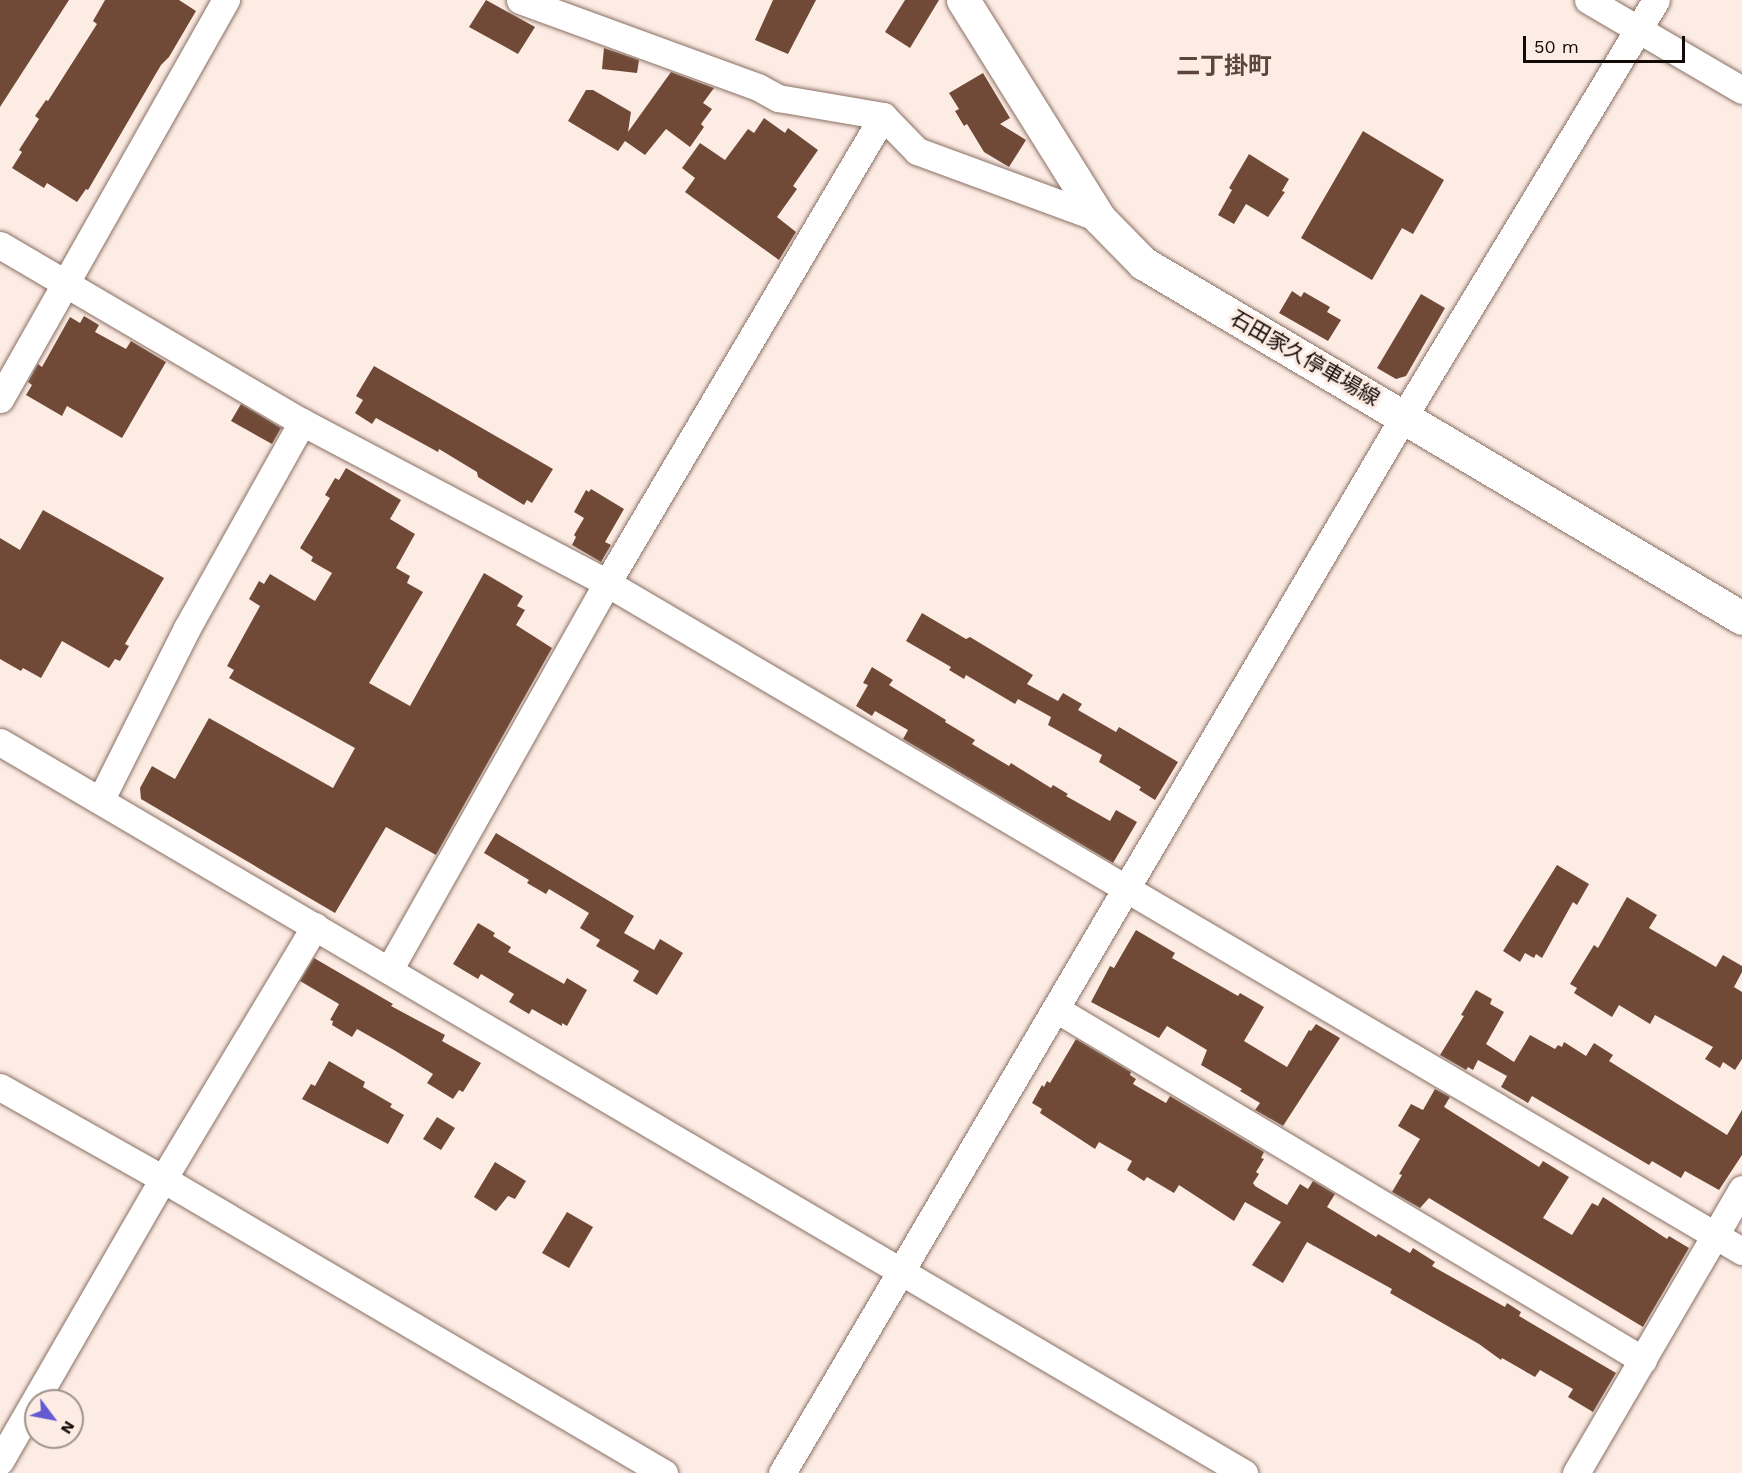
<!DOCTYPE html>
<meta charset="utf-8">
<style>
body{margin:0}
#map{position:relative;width:1742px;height:1473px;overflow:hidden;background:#fdece4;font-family:"Work Sans","Noto Sans JP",sans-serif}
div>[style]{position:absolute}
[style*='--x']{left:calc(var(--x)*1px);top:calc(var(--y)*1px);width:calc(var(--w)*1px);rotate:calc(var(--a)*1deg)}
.building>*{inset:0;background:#704a37}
.roads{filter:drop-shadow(0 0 2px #897064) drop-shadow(0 0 2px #897064)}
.minor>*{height:27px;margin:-13.5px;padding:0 13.5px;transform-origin:13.5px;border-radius:13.5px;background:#fff}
.major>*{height:33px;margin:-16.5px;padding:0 16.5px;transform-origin:16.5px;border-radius:16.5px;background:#fff}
span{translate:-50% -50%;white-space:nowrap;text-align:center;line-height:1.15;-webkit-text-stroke:6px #fdece4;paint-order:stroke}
.street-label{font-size:21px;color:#120a06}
.quarter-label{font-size:24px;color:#5c453a;font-weight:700}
.north{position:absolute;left:24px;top:1389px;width:60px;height:60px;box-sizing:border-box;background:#fdece4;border:2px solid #9f928b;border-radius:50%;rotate:122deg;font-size:16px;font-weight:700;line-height:24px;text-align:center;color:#120a06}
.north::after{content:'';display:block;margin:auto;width:21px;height:27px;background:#665ad3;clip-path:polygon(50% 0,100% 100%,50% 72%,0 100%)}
.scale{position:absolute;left:1523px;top:36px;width:162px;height:27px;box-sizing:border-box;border:3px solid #120a06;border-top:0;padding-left:8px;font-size:18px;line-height:21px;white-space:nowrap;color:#120a06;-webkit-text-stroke:4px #fdece4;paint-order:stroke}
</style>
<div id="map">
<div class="building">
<div style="clip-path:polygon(0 0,69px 0,0 107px)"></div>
<div style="clip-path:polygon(105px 0,179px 0,196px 11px,169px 57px,161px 65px,88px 190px,86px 189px,77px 202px,47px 183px,44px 188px,12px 168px,22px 152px,19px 150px,39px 119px,35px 116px,46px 100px,48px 101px,97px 24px,93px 21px)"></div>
<div style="clip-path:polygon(486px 0,535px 27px,518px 54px,469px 27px)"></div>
<div style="clip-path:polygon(773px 0,816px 0,788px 54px,755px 40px)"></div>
<div style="clip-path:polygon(905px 0,939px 0,910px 48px,885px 32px)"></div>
<div style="clip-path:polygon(604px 48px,639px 60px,637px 73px,602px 69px)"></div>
<div style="clip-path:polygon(671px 72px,714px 88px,703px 103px,712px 109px,701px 124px,704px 127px,690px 147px,666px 129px,645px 155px,625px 141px,618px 151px,568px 121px,586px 90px,593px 90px,631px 112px,628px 132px)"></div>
<div style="clip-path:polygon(983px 73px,1010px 118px,1000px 124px,1026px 140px,1009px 167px,984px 152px,967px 124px,964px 126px,955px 111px,959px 109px,949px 93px)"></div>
<div style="clip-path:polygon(764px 118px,785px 133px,788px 128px,818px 150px,793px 186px,797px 189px,777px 217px,796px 232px,779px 260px,685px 192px,695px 178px,682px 168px,700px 143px,725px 160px,748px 129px,754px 133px)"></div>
<div style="clip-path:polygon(1363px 131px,1444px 180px,1413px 234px,1402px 228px,1372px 280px,1301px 238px)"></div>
<div style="clip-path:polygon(1249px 154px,1289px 179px,1282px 191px,1285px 192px,1268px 217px,1246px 204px,1234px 224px,1218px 215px,1232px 190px,1229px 188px)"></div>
<div style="clip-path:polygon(1292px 291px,1301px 297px,1304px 292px,1330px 307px,1327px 312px,1341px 320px,1328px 341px,1279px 313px)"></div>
<div style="clip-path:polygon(1421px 294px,1445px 308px,1406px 376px,1396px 379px,1377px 368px)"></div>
<div style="clip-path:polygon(84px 316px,99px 325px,95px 332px,126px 349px,131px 341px,166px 362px,122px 438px,67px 406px,62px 416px,26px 395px,32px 385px,28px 382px,38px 364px,42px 367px,70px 317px,80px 323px)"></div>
<div style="clip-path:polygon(374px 366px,553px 469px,532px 503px,527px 500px,524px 505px,478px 477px,477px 472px,439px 449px,438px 452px,376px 418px,372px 424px,355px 413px,363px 400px,356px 396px)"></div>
<div style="clip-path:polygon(241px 404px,281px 428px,272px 444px,231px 421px)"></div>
<div style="clip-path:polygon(346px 468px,401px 500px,390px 519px,415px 534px,396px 568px,410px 576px,407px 583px,423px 592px,369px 683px,410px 706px,484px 573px,523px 596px,517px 606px,525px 610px,516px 625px,552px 648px,436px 855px,386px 827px,335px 913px,141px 799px,140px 788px,152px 766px,175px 779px,209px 718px,333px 788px,355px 748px,229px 678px,234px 670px,227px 666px,260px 606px,249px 599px,259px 581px,264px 584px,270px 574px,315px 601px,332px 573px,311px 561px,313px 557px,300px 548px,330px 498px,325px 495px,335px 478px,339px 480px)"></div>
<div style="clip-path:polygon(591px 489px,624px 509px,605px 542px,611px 545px,601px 562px,572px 545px,576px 537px,574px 535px,584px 518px,574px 512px,586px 490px,589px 492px)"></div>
<div style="clip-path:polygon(43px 510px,164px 578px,125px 644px,129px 646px,120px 661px,115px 659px,109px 668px,62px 641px,41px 678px,23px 668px,21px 671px,0 659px,0 538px,20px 550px)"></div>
<div style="clip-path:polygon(922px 613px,966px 639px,970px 637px,1033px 675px,1027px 684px,1058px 701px,1063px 693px,1082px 704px,1078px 710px,1116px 732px,1119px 727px,1178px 762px,1155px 800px,1139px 790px,1141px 787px,1099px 762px,1102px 755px,1048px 725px,1051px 717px,1018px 699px,1015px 704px,966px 675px,964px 679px,949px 670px,951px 667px,906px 641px)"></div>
<div style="clip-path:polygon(872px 667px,893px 680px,889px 685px,946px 720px,945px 722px,975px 740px,972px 744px,1009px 766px,1011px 763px,1051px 788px,1053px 785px,1068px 794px,1066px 796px,1110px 821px,1116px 810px,1137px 822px,1113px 863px,903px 739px,908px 730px,875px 711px,872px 716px,856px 706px,868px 685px,863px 683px)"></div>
<div style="clip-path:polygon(496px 833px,634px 916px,624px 933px,654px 950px,660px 939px,683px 953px,657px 995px,633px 981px,639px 971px,596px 946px,600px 940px,580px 928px,589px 913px,549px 889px,546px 894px,527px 883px,529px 880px,484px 853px)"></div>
<div style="clip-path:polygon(1557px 865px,1589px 884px,1577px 905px,1573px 902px,1542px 958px,1536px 954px,1534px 958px,1525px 953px,1520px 962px,1503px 951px)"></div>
<div style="clip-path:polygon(1627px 897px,1657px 915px,1649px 928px,1716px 967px,1723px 955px,1742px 966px,1742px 972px,1734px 987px,1742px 992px,1742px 1059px,1735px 1070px,1723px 1062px,1720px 1068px,1705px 1059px,1713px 1047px,1655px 1015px,1650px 1024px,1619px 1005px,1612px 1017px,1574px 993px,1577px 988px,1570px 984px,1594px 945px,1598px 948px)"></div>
<div style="clip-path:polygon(478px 923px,495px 933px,493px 936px,511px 947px,508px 952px,564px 984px,567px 978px,587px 990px,567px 1026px,562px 1023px,562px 1026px,532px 1009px,529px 1014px,509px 1002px,514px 994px,481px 974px,478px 979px,453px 964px)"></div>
<div style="clip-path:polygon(1136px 930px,1175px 953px,1172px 958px,1238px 996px,1240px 993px,1264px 1007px,1244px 1041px,1287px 1067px,1309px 1030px,1311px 1031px,1316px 1024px,1340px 1038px,1283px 1126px,1255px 1110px,1260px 1103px,1240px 1091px,1242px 1089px,1201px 1065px,1207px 1050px,1167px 1026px,1159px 1038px,1091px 1002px,1110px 966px,1114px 968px)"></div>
<div style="clip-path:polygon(314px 958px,393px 1004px,391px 1006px,445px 1035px,442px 1041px,481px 1063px,463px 1092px,459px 1090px,453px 1099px,427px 1083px,433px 1074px,394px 1050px,357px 1029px,352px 1037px,332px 1025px,333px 1021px,330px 1020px,339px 1004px,300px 981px)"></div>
<div style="clip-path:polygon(1476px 990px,1492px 999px,1490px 1004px,1504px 1012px,1486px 1044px,1514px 1062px,1530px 1035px,1555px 1049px,1558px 1045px,1562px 1047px,1564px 1042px,1586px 1056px,1594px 1043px,1613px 1055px,1609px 1061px,1727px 1135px,1742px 1110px,1742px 1155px,1719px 1190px,1685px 1171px,1681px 1178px,1652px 1161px,1649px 1165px,1532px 1096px,1528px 1103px,1501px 1087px,1507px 1076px,1478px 1060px,1473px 1070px,1468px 1067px,1466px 1070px,1440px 1055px,1464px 1016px,1461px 1015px)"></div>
<div style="clip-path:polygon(1076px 1039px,1131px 1072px,1130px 1075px,1136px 1079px,1133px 1084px,1166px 1103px,1170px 1096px,1264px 1152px,1261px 1158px,1264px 1159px,1256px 1172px,1259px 1174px,1253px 1183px,1255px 1186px,1287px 1205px,1300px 1184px,1308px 1189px,1313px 1181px,1335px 1194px,1327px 1207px,1376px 1237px,1378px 1234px,1410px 1253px,1413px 1248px,1435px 1262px,1432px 1266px,1505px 1307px,1507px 1303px,1521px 1312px,1519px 1316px,1616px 1373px,1593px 1412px,1568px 1397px,1573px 1389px,1540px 1370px,1535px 1377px,1502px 1358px,1501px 1360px,1479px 1344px,1390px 1293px,1392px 1289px,1307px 1242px,1283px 1283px,1252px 1265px,1281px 1222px,1245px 1202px,1234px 1221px,1179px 1185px,1174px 1193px,1147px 1177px,1144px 1181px,1127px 1170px,1132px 1161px,1099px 1142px,1095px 1149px,1040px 1113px,1042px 1109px,1032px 1103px,1042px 1085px,1044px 1087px,1047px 1081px,1050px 1083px)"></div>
<div style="clip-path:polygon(329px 1061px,365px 1082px,363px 1087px,392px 1104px,390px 1107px,404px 1115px,388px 1144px,302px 1099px,311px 1084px,315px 1086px)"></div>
<div style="clip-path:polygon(1435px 1089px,1450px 1097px,1444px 1107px,1539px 1167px,1543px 1161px,1569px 1177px,1543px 1218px,1572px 1235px,1592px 1203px,1598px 1206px,1603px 1197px,1667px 1239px,1669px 1236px,1689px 1248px,1643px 1327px,1429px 1198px,1420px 1208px,1392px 1192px,1402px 1175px,1399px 1174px,1420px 1139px,1398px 1126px,1411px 1104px,1423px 1110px)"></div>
<div style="clip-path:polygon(437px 1117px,455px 1128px,441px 1150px,423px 1139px)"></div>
<div style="clip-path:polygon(495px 1162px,526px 1181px,515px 1199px,508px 1196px,496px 1211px,474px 1197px)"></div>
<div style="clip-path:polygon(567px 1212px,593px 1227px,569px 1268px,542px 1253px)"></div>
</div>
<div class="roads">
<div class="minor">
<div style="--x:520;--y:0;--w:253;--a:20.1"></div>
<div style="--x:758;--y:87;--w:23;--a:29"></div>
<div style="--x:778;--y:98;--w:107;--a:9.7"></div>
<div style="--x:883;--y:116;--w:49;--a:45.8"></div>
<div style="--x:917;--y:151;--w:194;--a:20.2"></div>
<div style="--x:1588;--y:0;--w:178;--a:30.3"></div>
<div style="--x:0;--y:245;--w:350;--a:30.4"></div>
<div style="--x:302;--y:422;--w:345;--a:27.8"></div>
<div style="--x:607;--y:583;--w:1317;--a:30.48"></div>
<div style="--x:0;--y:399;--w:459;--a:-60.5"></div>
<div style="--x:0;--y:742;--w:1443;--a:30.44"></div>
<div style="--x:101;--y:799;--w:191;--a:-63.3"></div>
<div style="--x:187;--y:628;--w:236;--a:-60.8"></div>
<div style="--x:389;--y:970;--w:444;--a:-60.6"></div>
<div style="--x:607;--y:583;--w:542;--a:-59.42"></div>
<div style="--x:1056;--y:1009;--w:684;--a:30.88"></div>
<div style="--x:0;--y:1087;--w:187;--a:29.4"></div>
<div style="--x:163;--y:1179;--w:581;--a:30.41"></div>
<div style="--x:0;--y:1461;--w:326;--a:-60"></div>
<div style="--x:163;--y:1179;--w:295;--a:-59"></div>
<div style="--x:782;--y:1473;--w:1226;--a:-59.52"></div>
<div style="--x:1404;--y:416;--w:486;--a:-58.8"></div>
<div style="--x:1576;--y:1473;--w:329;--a:-59.7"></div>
</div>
<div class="major">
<div style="--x:963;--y:0;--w:257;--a:58"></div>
<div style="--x:1099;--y:218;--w:63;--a:45.6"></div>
<div style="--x:1143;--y:263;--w:696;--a:30.65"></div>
</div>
</div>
<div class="street-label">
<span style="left:1305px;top:358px;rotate:30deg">石田家久停車場線</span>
</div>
<div class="quarter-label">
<span style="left:1224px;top:67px">二丁掛町</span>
</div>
<div class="north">N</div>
<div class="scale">50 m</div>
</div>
